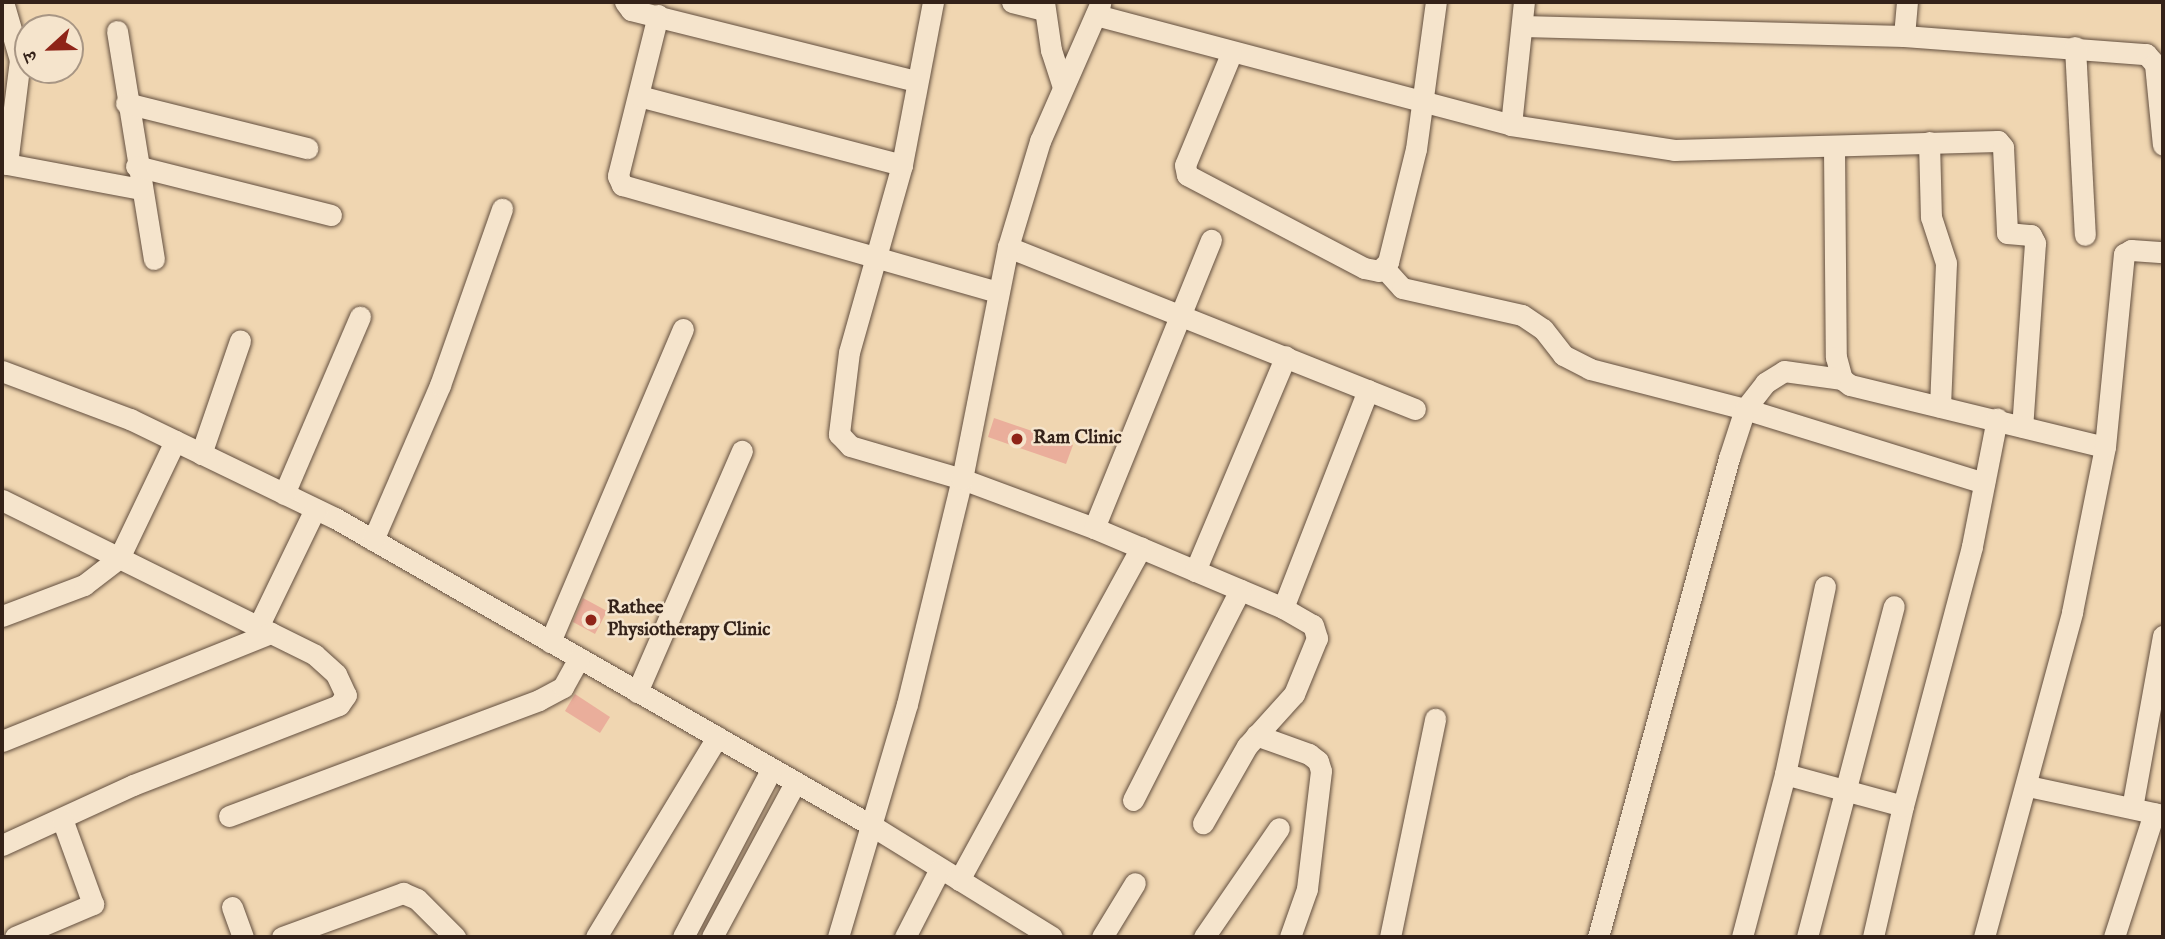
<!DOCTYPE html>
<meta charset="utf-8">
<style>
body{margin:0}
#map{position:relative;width:2165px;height:939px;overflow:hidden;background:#f0d6b1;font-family:"IM FELL English","Noto Serif Devanagari",serif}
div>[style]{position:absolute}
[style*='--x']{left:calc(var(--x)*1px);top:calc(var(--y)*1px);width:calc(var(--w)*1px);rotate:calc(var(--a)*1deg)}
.building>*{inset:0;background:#eaae9b}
.roads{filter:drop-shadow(0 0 2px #634f3f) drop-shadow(0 0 2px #634f3f)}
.minor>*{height:21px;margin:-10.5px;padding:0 10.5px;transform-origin:10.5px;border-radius:10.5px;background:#f5e4cc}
.dots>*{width:19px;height:19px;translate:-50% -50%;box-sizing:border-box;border:4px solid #f5e4cc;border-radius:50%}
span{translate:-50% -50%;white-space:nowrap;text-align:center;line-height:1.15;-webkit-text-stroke:5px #f5e4cc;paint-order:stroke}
.poi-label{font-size:19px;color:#342219;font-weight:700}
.left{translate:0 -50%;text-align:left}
.frame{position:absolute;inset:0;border:4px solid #342219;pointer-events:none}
.north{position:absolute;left:14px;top:14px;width:70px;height:70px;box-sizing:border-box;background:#f5e4cc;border:2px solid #a89684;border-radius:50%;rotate:248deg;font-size:19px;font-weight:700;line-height:28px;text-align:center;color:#342219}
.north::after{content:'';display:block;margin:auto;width:24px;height:32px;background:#8f2418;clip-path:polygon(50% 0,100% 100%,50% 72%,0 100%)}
</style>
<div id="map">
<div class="building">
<div style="clip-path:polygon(994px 418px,1073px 445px,1066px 464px,988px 437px)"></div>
<div style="clip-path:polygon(583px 598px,607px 611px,595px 634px,573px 622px)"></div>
<div style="clip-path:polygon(575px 694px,610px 717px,600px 733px,565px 711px)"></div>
</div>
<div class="roads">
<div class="minor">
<div style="--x:625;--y:2;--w:10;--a:53"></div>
<div style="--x:631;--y:10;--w:294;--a:14"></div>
<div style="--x:933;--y:2;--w:166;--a:100.8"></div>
<div style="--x:902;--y:165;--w:194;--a:105.8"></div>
<div style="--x:849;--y:352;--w:83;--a:97"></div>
<div style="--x:839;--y:434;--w:16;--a:47"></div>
<div style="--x:850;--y:446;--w:117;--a:16.4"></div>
<div style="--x:962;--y:479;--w:141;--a:20.4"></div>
<div style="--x:1094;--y:528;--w:205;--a:22.9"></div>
<div style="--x:1283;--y:608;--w:34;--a:30"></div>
<div style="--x:1313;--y:625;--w:14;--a:73"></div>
<div style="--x:1317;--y:638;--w:61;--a:112.3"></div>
<div style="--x:1294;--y:694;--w:70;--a:132.1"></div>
<div style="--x:1247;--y:746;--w:89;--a:119.7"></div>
<div style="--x:1012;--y:2;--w:33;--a:14"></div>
<div style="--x:1044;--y:2;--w:49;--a:81.7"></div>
<div style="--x:1051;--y:50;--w:38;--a:72"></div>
<div style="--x:658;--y:15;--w:166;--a:104"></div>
<div style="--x:618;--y:176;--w:10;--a:66"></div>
<div style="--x:622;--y:185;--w:390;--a:15.9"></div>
<div style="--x:1096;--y:15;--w:429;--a:14.8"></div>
<div style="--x:1511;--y:125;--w:165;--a:8.7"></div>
<div style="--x:1674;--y:150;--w:324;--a:-1.6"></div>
<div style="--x:1998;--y:141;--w:8;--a:50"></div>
<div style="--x:2003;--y:147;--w:86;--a:87.3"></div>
<div style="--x:2007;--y:233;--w:24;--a:5"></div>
<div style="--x:2031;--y:235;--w:9;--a:63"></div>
<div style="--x:2035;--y:243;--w:184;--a:94"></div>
<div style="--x:1522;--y:26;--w:382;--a:1.5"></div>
<div style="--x:1904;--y:36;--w:243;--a:4.3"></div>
<div style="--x:2146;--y:54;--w:13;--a:48"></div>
<div style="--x:2155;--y:64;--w:81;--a:84.4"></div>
<div style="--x:117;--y:31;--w:231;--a:80.8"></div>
<div style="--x:1904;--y:36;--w:34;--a:-85"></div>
<div style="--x:2075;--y:47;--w:188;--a:87"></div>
<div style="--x:1231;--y:54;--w:120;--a:112.5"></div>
<div style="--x:1185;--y:165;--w:10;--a:79"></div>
<div style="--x:1187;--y:175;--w:200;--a:27.7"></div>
<div style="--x:1364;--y:268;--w:15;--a:11"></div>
<div style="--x:1379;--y:271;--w:13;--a:-45"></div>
<div style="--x:1388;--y:262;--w:116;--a:-76.1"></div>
<div style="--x:1416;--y:149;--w:148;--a:-82.3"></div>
<div style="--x:639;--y:96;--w:272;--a:14.7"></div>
<div style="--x:126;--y:103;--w:187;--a:14"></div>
<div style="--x:1511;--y:125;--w:124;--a:-84"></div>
<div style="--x:1929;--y:142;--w:75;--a:88.5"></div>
<div style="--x:1931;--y:217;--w:48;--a:71.9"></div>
<div style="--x:1946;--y:263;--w:144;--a:92.4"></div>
<div style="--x:1834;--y:148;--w:209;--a:89.5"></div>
<div style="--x:1836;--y:357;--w:23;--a:75"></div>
<div style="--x:2;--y:163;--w:5;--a:11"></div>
<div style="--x:7;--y:164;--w:105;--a:-82.9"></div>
<div style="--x:20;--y:60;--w:60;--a:-106.3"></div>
<div style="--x:7;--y:164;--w:136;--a:10.6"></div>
<div style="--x:136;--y:166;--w:201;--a:14.1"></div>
<div style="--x:1008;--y:247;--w:438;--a:21.7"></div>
<div style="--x:1384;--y:268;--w:27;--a:48"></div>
<div style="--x:1402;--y:288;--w:123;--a:12.7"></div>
<div style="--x:1522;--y:315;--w:25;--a:34"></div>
<div style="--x:1543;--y:329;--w:33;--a:52"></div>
<div style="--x:1563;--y:355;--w:30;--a:27"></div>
<div style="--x:1590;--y:369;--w:160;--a:14.5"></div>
<div style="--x:1745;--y:409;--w:250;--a:17.2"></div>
<div style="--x:2;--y:371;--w:137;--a:20.6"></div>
<div style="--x:130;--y:419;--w:228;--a:25.8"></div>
<div style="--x:335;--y:518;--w:621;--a:29.82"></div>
<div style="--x:874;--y:827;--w:209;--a:31.7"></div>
<div style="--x:201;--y:454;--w:120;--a:-71"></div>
<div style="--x:284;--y:494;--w:193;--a:-66.8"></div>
<div style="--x:2;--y:500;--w:349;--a:26.3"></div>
<div style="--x:315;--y:655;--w:28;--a:42"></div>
<div style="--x:336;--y:674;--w:23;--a:65"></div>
<div style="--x:346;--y:695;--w:12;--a:125"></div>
<div style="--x:339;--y:705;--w:221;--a:158.8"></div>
<div style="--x:133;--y:785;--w:144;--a:155.4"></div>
<div style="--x:1094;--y:528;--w:311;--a:-67.9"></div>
<div style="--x:373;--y:540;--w:169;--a:-66.6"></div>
<div style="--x:440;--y:385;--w:187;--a:-70.6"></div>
<div style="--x:1195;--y:571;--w:233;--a:-67.1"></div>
<div style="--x:1283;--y:608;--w:234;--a:-68.7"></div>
<div style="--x:2;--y:616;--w:88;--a:-20.7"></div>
<div style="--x:84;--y:585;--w:44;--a:-37.6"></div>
<div style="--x:119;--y:558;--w:130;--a:-64.4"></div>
<div style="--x:258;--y:627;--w:131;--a:-64.2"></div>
<div style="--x:550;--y:642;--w:340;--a:-67"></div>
<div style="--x:637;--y:692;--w:263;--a:-66.5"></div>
<div style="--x:1256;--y:735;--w:56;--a:19.7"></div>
<div style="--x:1309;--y:754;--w:11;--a:38"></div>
<div style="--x:1318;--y:761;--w:10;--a:73"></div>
<div style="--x:1321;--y:771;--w:119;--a:96.8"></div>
<div style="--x:1307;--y:889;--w:51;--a:109.5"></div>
<div style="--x:2;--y:741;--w:290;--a:-21.9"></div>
<div style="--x:1785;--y:774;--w:122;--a:15.2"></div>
<div style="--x:2028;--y:786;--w:138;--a:12.1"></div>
<div style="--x:1133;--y:800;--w:236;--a:-63"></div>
<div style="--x:2132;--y:808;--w:175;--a:-79.8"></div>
<div style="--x:229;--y:816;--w:331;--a:-20.5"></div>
<div style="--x:539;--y:700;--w:27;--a:-28"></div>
<div style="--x:563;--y:687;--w:33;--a:-61"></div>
<div style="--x:959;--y:880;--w:379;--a:-61.3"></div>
<div style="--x:232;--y:907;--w:32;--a:70"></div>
<div style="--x:15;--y:937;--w:85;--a:-22.9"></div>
<div style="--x:93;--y:904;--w:90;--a:-110"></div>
<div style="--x:282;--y:937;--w:129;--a:-20"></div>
<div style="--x:403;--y:893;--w:15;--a:23"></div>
<div style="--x:417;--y:899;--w:54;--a:45"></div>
<div style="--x:596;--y:937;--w:234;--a:-58.8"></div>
<div style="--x:683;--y:937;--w:189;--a:-62.2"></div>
<div style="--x:712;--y:937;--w:175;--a:-61.7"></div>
<div style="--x:838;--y:937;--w:243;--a:-73.5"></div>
<div style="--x:907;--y:704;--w:232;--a:-76.3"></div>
<div style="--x:962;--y:479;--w:237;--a:-78.8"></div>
<div style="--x:1008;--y:247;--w:111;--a:-73.2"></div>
<div style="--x:1040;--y:141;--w:150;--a:-66.3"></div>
<div style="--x:905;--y:937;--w:76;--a:-62.8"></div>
<div style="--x:1102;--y:937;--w:63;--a:-58.6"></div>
<div style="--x:1204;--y:937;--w:132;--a:-55.5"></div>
<div style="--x:1390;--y:937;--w:223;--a:-78.3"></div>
<div style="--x:1598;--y:937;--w:497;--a:-74.7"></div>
<div style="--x:1729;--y:458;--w:52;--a:-71.9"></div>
<div style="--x:1745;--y:409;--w:33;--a:-52"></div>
<div style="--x:1765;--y:383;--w:22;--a:-32"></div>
<div style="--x:1784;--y:371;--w:59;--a:7.9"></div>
<div style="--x:1842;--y:379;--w:10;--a:37"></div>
<div style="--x:1850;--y:385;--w:262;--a:13.7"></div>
<div style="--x:1742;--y:937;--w:169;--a:-75.2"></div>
<div style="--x:1785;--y:774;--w:192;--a:-78"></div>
<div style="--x:1807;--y:937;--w:342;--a:-75.3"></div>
<div style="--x:1873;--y:937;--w:134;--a:-77.1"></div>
<div style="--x:1903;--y:806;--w:269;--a:-75.1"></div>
<div style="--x:1972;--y:546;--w:130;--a:-78.9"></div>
<div style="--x:1984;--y:937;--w:337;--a:-74.8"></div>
<div style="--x:2072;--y:612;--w:168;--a:-78.7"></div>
<div style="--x:2105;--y:447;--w:194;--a:-84.4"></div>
<div style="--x:2124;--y:254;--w:8;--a:-30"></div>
<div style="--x:2131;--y:250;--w:32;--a:4"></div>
<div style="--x:2114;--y:937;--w:130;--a:-72.1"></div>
</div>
</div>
<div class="dots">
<div style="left:1017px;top:439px;background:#8f2418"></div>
<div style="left:591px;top:620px;background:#8f2418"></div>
</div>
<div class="poi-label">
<span class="left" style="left:1033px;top:439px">Ram Clinic</span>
<span class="left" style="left:607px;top:620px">Rathee<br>Physiotherapy Clinic</span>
</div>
<div class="frame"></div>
<div class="north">उ</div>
</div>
